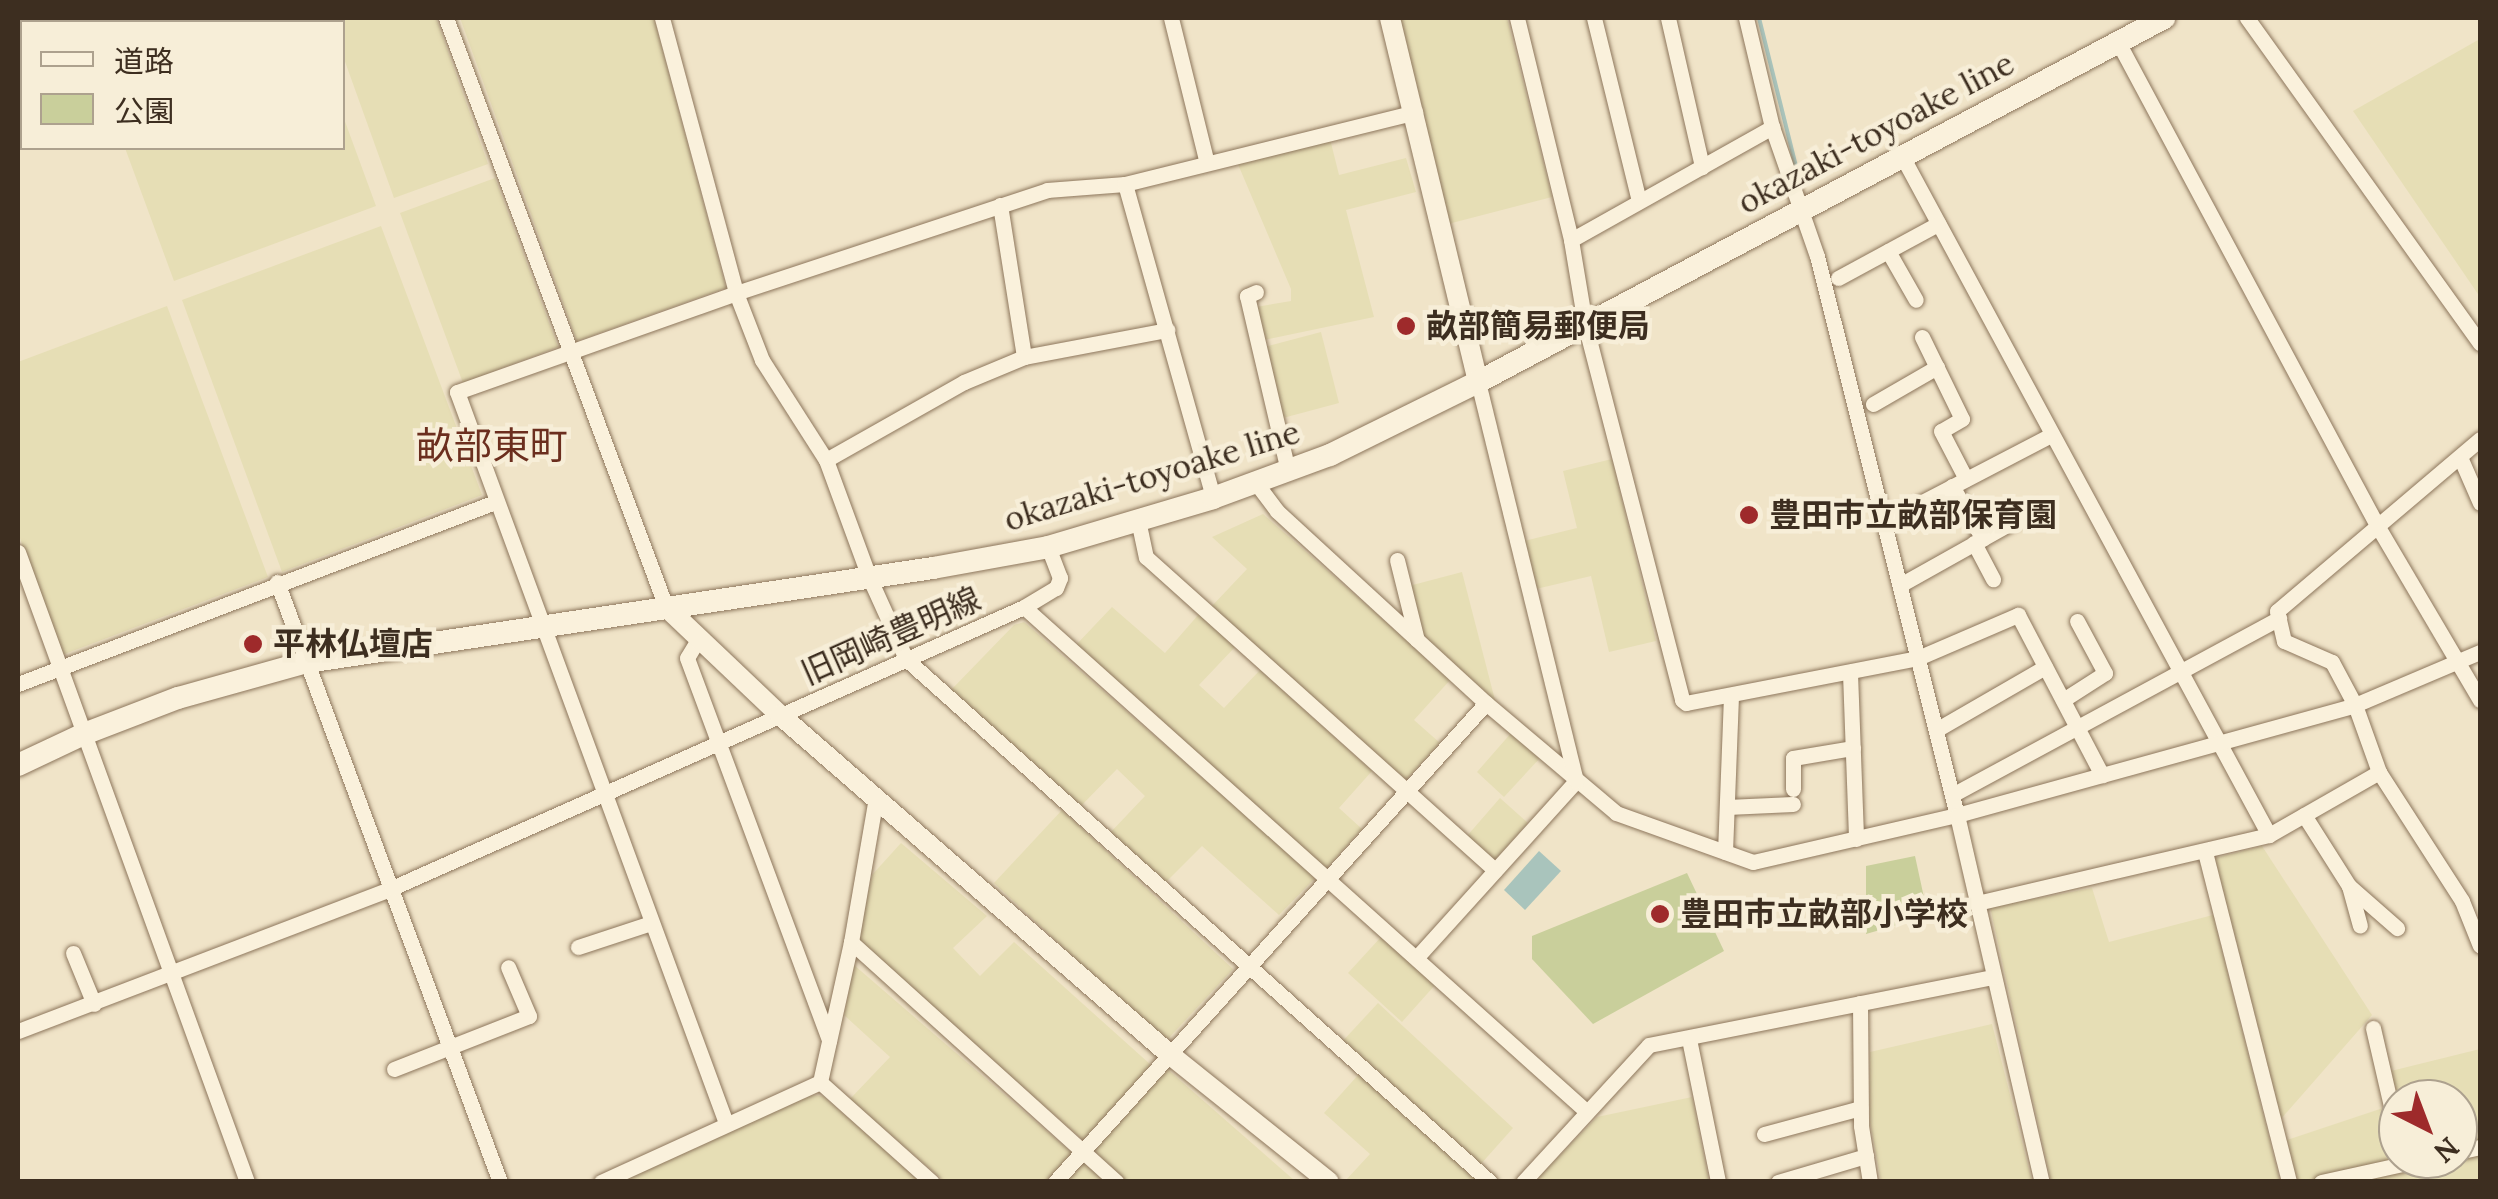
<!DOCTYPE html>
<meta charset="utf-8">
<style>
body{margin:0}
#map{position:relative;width:2498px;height:1199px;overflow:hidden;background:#f0e4c8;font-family:Lora,"Noto Sans JP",serif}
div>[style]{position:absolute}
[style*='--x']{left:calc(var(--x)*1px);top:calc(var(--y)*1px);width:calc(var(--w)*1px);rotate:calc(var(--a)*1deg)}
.farmland>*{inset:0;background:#e6deb5}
.green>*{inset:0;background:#c9cf9b}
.water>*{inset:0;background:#a9c4bc}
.stream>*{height:4px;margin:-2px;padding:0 2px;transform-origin:2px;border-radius:2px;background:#a9c4bc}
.roads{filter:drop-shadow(0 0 2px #8d765c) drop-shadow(0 0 2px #8d765c)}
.minor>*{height:15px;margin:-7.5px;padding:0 7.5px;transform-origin:7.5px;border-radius:7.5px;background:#faf1dc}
.tertiary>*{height:20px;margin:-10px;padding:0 10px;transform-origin:10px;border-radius:10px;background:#faf1dc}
.secondary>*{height:22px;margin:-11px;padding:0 11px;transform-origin:11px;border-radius:11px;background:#faf1dc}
.dots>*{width:28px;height:28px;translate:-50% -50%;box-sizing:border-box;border:5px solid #f7eed8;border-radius:50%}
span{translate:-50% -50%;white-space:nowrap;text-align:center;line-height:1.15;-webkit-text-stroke:9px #f7eed8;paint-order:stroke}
.street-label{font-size:32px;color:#3d2e20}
.poi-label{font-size:32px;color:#3d2e20;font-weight:700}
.left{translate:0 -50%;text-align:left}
.quarter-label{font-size:38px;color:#6b2e1e}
.frame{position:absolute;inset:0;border:20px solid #3d2e20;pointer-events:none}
.legend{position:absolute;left:20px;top:20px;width:325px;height:130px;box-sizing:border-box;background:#f7eed8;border:2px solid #ada18e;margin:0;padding:12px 18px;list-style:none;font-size:30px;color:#3d2e20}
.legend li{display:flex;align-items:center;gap:20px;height:50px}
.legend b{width:50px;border:2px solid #ada18e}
.north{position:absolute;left:2378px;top:1079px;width:100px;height:100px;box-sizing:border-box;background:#f7eed8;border:2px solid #ada18e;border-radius:50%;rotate:138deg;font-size:28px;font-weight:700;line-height:40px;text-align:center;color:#3d2e20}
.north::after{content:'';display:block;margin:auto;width:35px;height:45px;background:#9e2a2b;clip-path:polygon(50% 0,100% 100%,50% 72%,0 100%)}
</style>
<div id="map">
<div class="farmland">
<div style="clip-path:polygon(329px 18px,436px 18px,488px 164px,394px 198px,343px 56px,342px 22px,330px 22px)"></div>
<div style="clip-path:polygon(460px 18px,654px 18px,726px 288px,577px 341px)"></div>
<div style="clip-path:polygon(1396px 18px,1507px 18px,1552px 197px,1448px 224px)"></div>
<div style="clip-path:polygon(2478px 40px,2480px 43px,2480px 297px,2353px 111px)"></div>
<div style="clip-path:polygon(343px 116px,376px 206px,174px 281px,125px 148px,342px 148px)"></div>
<div style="clip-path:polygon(1330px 139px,1339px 175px,1406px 158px,1416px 192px,1346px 210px,1374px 317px,1264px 340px,1256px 307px,1291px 301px,1291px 289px,1237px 162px)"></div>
<div style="clip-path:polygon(495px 178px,558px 347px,463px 383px,400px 213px)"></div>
<div style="clip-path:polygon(381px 226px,482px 495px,282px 572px,182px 300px)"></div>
<div style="clip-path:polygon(167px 306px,268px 577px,62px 655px,18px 533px,18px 362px)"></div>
<div style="clip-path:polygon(1321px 332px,1339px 403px,1283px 418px,1264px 347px)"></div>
<div style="clip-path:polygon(1612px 459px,1656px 641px,1609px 652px,1591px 576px,1536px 589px,1524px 541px,1577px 528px,1563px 471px)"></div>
<div style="clip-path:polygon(1263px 514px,1451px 679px,1414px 720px,1440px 743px,1405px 781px,1211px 607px,1247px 569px,1212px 537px)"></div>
<div style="clip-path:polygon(1462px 572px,1496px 704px,1424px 639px,1409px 586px)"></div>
<div style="clip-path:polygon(1112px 607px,1165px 653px,1199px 614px,1235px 647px,1199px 685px,1224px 708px,1260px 670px,1372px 771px,1339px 808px,1362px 829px,1326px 869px,1075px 646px)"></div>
<div style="clip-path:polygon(1024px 622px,1316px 877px,1279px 915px,1202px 846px,1165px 883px,1109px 834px,1145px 796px,1117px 769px,1080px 807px,951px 690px,1014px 625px)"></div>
<div style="clip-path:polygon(1512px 732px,1540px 758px,1504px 797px,1477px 772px)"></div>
<div style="clip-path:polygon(1500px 798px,1528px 823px,1494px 861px,1467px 836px)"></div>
<div style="clip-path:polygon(1062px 810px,1233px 969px,1165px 1042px,994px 883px)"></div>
<div style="clip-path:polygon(901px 843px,987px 916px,953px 948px,980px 976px,1014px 942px,1151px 1065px,1083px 1140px,857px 940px,872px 875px)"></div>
<div style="clip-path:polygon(2262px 846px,2372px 1015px,2280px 1120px,2215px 858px)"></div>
<div style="clip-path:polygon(2092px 888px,2109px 942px,2213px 915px,2280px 1181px,2051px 1181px,1990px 907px)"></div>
<div style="clip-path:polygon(1381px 937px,1435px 985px,1402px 1022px,1348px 973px)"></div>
<div style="clip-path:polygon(854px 965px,1072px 1153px,1046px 1181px,944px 1181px,850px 1099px,890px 1057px,844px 1015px)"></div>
<div style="clip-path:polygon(1378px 1003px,1513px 1128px,1480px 1165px,1340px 1044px)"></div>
<div style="clip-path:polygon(1992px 1024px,2032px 1181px,1881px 1181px,1870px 1122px,1870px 1052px)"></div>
<div style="clip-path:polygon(evenodd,2480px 1049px,2480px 1181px,2297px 1181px,2287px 1140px,2395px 1104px,2387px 1072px,2480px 1049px,2398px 1099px,2458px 1099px,2458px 1159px,2398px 1159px,2398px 1099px)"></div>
<div style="clip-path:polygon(1166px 1068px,1295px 1181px,1064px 1182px)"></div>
<div style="clip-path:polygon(1359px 1074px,1481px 1181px,1346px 1180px,1370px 1154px,1324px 1113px)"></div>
<div style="clip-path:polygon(809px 1095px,823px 1096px,920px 1181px,618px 1182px)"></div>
<div style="clip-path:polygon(1692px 1097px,1709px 1181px,1535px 1181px,1597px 1117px)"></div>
</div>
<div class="green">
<div style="clip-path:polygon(1915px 856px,1928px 916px,1866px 934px,1866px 866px)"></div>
<div style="clip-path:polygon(1687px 873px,1724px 951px,1593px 1024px,1532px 959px,1532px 936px)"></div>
</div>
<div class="water">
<div style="clip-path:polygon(1539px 851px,1561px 871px,1525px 910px,1504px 890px)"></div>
</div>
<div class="stream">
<div style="--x:1759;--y:18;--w:157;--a:76"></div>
</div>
<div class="roads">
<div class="minor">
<div style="--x:446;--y:18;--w:629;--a:69.52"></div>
<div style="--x:662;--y:18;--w:285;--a:74.9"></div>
<div style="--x:736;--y:293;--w:72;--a:68.8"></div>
<div style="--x:762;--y:360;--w:119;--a:57.4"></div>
<div style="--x:826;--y:460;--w:125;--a:69.8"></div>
<div style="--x:869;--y:577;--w:90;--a:65.7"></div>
<div style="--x:906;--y:659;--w:784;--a:41.85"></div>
<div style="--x:1171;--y:18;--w:149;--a:76.1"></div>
<div style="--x:1517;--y:18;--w:228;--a:76.3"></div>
<div style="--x:1571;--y:240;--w:85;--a:80.5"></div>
<div style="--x:1585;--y:324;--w:388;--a:75.5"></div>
<div style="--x:1682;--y:700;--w:5;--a:37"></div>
<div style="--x:1686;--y:703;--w:236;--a:-11"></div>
<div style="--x:1918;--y:658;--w:109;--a:-23.3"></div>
<div style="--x:2018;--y:615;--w:181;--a:62.3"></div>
<div style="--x:1594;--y:18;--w:188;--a:76.2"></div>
<div style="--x:1668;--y:18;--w:153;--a:77.1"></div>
<div style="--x:1746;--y:18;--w:112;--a:76.6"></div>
<div style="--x:1772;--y:127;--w:137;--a:70.8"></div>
<div style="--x:1817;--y:256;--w:576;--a:75.94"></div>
<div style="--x:1957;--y:815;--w:377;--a:77"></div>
<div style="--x:2247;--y:18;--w:400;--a:54.4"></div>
<div style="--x:2118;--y:42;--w:550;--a:61.81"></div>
<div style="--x:2378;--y:527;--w:201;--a:59.5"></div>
<div style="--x:1902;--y:156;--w:772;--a:61.61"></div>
<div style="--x:2269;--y:835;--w:301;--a:166.9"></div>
<div style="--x:1125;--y:184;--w:326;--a:74.3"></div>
<div style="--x:1000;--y:205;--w:154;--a:81"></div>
<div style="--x:1571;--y:240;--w:231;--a:-29.3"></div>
<div style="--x:1888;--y:251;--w:56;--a:60.3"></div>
<div style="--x:1838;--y:278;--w:114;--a:-28.4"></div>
<div style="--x:1256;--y:292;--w:10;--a:156"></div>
<div style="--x:1247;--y:296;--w:180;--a:76.8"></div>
<div style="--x:1922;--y:337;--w:91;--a:64"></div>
<div style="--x:1962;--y:419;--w:24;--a:150"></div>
<div style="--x:1941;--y:431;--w:54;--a:62.5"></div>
<div style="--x:1873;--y:404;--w:74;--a:-30"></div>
<div style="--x:2480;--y:439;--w:266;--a:139.7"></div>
<div style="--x:2277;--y:611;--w:31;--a:77"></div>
<div style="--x:2284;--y:641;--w:52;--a:23.6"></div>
<div style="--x:2332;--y:662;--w:49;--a:61.9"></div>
<div style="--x:2355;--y:705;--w:71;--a:70.3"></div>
<div style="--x:2379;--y:772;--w:153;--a:57.2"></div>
<div style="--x:2462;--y:901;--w:48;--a:68.2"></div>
<div style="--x:2460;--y:457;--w:50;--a:66.5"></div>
<div style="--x:826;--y:460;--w:159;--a:-29.5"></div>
<div style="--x:964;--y:382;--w:65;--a:-22.6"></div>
<div style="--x:1024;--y:357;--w:146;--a:-10.7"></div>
<div style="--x:1256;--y:483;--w:35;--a:53"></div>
<div style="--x:1277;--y:511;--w:284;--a:42.6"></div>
<div style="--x:1486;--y:703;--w:170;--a:40.2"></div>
<div style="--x:1616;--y:813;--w:145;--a:19.7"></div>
<div style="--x:1753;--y:862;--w:209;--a:-13"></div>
<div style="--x:1957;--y:815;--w:413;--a:-15.4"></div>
<div style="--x:2355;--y:705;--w:136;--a:-23"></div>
<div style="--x:1952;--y:486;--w:61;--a:59.7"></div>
<div style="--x:1138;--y:520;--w:38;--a:78"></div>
<div style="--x:1146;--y:557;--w:469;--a:41.9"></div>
<div style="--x:1884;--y:522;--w:188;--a:-27.5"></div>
<div style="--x:1974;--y:543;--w:41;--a:62.2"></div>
<div style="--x:18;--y:552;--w:670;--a:70.02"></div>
<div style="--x:1397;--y:560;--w:82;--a:76"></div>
<div style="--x:277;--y:582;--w:640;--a:69.61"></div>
<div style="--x:1900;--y:585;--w:157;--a:-29.3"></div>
<div style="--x:1024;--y:607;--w:756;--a:41.89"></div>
<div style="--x:699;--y:638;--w:23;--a:121"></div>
<div style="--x:687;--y:658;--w:408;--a:69.6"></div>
<div style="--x:1850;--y:673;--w:166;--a:87.9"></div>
<div style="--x:18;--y:684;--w:511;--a:-20.88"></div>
<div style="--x:2063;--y:700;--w:50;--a:-32.7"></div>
<div style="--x:2105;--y:673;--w:59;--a:-118.3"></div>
<div style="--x:1936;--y:730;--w:126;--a:-30"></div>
<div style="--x:1793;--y:789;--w:31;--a:-90"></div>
<div style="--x:1793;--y:758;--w:61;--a:-9.5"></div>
<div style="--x:1952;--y:795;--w:372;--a:-28.4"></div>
<div style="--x:1727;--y:807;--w:66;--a:-2.6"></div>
<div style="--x:2304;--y:815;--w:84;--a:57.6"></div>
<div style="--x:2349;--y:886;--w:64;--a:41.2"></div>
<div style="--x:2269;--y:835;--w:127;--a:-29.8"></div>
<div style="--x:1725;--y:852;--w:157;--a:-87.8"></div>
<div style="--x:2205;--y:852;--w:341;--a:75.7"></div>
<div style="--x:2349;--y:886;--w:41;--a:74.6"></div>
<div style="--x:851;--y:942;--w:358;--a:42.1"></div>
<div style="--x:578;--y:947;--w:77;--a:-18.2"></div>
<div style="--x:73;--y:953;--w:55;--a:67.6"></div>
<div style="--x:1417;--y:957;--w:237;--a:-47.9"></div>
<div style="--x:1576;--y:781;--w:411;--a:-103.8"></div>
<div style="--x:1860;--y:1003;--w:123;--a:89.5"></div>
<div style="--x:1861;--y:1126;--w:57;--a:80.9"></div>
<div style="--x:2373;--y:1028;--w:111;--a:77"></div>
<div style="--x:18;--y:1031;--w:400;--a:-20.9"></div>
<div style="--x:392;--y:888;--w:692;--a:-23.97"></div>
<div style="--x:1024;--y:607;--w:37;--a:-31"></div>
<div style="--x:1056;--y:588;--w:11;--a:-68"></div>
<div style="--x:1060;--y:578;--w:33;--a:-111"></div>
<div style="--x:1689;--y:1039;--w:146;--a:78.5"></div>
<div style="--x:394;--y:1069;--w:145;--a:-21.4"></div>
<div style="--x:529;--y:1016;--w:53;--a:-113.2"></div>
<div style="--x:820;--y:1082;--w:143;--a:-77.5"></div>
<div style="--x:851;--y:942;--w:146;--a:-80.2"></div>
<div style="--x:820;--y:1082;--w:150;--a:41.8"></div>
<div style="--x:726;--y:1123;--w:779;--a:-110.2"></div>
<div style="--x:457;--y:392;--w:296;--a:-19.5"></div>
<div style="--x:736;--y:293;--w:328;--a:-18.3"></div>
<div style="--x:1047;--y:190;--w:78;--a:-4.4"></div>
<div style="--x:1125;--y:184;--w:299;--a:-13.9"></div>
<div style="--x:1764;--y:1134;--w:100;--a:-15"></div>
<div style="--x:2458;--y:1152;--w:23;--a:-13"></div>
<div style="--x:601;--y:1182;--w:241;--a:-24.5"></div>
<div style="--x:1055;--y:1182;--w:644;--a:-48.02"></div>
<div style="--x:1523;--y:1182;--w:186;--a:-47.4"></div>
<div style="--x:1649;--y:1045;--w:351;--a:-11.2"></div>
<div style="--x:1778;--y:1182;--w:92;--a:-16.5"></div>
<div style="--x:2321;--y:1182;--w:107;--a:-12.4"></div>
</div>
<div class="tertiary">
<div style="--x:1390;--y:18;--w:374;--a:76.4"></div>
<div style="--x:666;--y:607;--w:157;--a:43.5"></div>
<div style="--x:780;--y:715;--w:515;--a:41.06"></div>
<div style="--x:1168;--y:1053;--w:206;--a:38.7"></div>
</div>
<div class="secondary">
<div style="--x:18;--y:765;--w:73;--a:-25.2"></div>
<div style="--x:84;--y:734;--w:101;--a:-21"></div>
<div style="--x:178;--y:698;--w:134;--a:-15.6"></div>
<div style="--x:307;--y:662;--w:633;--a:-8.54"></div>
<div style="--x:933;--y:568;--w:117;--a:-10.3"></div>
<div style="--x:1048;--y:547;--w:172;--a:-16.5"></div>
<div style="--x:1213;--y:498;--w:125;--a:-20.2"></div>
<div style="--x:1330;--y:455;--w:165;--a:-26.3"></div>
<div style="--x:1478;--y:382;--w:777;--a:-27.95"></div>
</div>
</div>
<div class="dots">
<div style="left:1406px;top:326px;background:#9e2a2b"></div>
<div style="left:1749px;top:515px;background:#9e2a2b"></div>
<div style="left:253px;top:644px;background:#9e2a2b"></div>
<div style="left:1660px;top:914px;background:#9e2a2b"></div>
</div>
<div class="street-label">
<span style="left:1876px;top:133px;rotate:-28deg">okazaki-toyoake line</span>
<span style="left:1152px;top:476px;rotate:-17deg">okazaki-toyoake line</span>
<span style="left:891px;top:636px;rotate:-24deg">旧岡崎豊明線</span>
</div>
<div class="poi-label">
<span class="left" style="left:1426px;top:326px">畝部簡易郵便局</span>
<span class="left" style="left:1769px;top:515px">豊田市立畝部保育園</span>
<span class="left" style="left:273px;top:644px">平林仏壇店</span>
<span class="left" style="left:1680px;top:914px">豊田市立畝部小学校</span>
</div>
<div class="quarter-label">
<span style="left:492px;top:446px">畝部東町</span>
</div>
<div class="frame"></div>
<ul class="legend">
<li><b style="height:12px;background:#faf1dc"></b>道路</li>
<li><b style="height:28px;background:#c9cf9b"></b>公園</li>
</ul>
<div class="north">N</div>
</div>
